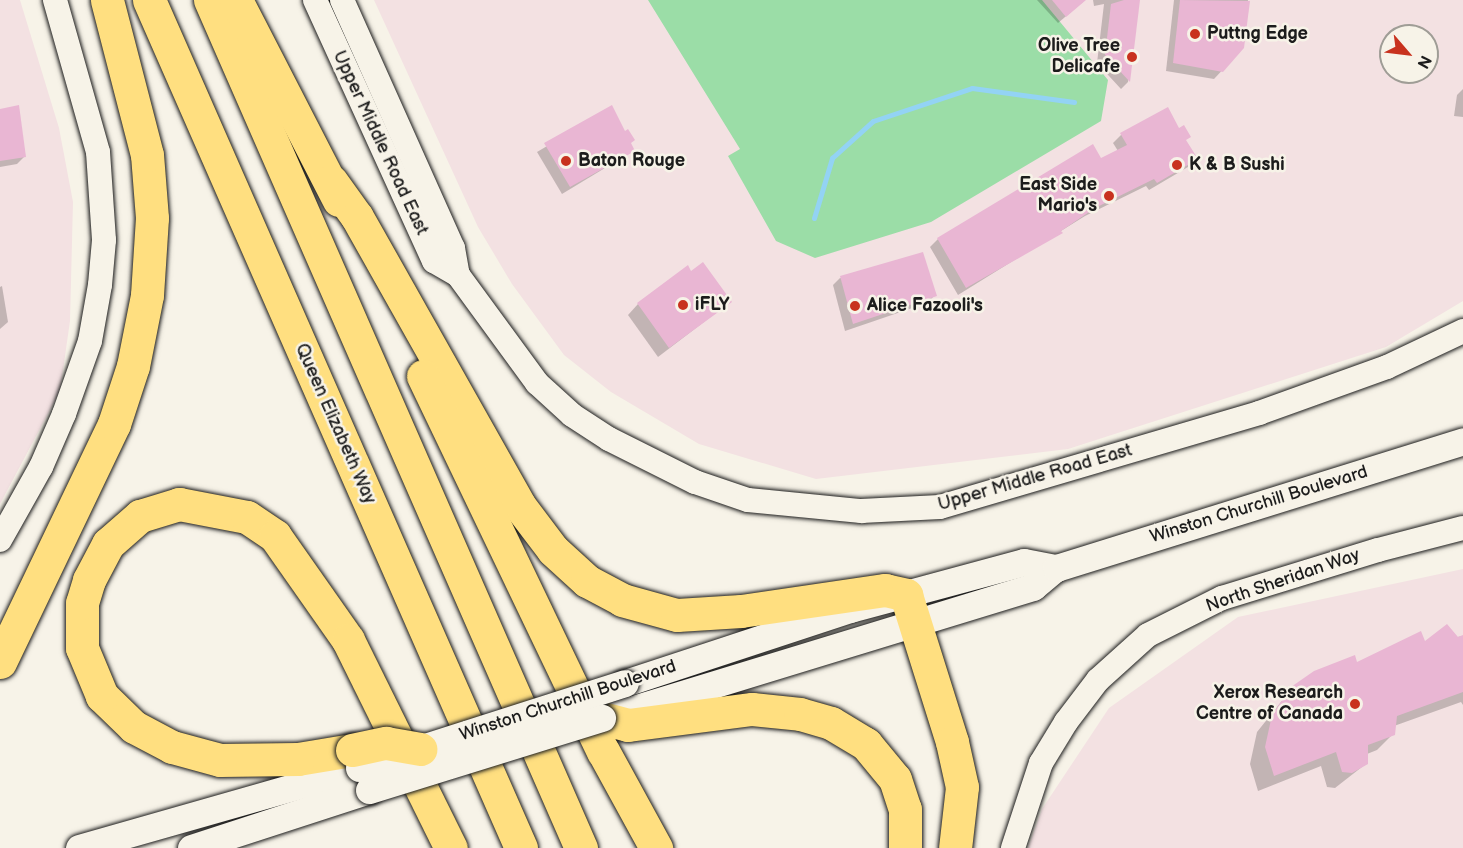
<!DOCTYPE html>
<style>
body{margin:0}
#map{position:relative;width:1463px;height:848px;overflow:hidden;background:#f7f3e8;font-family:"Balsamiq Sans",sans-serif}
div>[style]{position:absolute}
[style*='--x']{left:calc(var(--x)*1px);top:calc(var(--y)*1px);width:calc(var(--w)*1px);rotate:calc(var(--a)*1deg)}
.built>*{inset:0;background:#f3e1e2}
.green>*{inset:0;background:#9bdda7}
.shadow>*{inset:0;background:#0003}
.stream>*{height:5px;margin:-2.5px;padding:0 2.5px;transform-origin:2.5px;border-radius:2.5px;background:#93d3f4}
.building>*{inset:0;background:#e9b6d3}
.roads{filter:drop-shadow(0 0 2px #1c1c1c) drop-shadow(0 0 2px #1c1c1c)}
.tertiary>*{height:24px;margin:-12px;padding:0 12px;transform-origin:12px;border-radius:12px;background:#f7f3e8}
.secondary>*{height:27px;margin:-13.5px;padding:0 13.5px;transform-origin:13.5px;border-radius:13.5px;background:#f7f3e8}
.motorway>*{height:33px;margin:-16.5px;padding:0 16.5px;transform-origin:16.5px;border-radius:16.5px;background:#ffdf80}
.bridges{filter:drop-shadow(0 0 2px #1c1c1c) drop-shadow(0 0 2px #1c1c1c)}
.secondary-bridge>*{height:27px;margin:-13.5px;padding:0 13.5px;transform-origin:13.5px;border-radius:13.5px;background:#f7f3e8}
.motorway-bridge>*{height:33px;margin:-16.5px;padding:0 16.5px;transform-origin:16.5px;border-radius:16.5px;background:#ffdf80}
.dots>*{width:16px;height:16px;translate:-50% -50%;box-sizing:border-box;border:3px solid #f7f3e8;border-radius:50%}
span{translate:-50% -50%;white-space:nowrap;text-align:center;line-height:1.15;-webkit-text-stroke:5px #f7f3e8;paint-order:stroke}
.poi-label{font-size:18px;color:#1c1c1c;font-weight:700}
.left{translate:0 -50%;text-align:left}
.right{translate:-100% -50%;text-align:right}
.street-label{font-size:18px;color:#1c1c1c}
.north{position:absolute;left:1379px;top:24px;width:60px;height:60px;box-sizing:border-box;background:#f7f3e8;border:2px solid #9f9d96;border-radius:50%;rotate:118deg;font-size:16px;font-weight:700;line-height:24px;text-align:center;color:#1c1c1c}
.north::after{content:'';display:block;margin:auto;width:21px;height:27px;background:#c8321e;clip-path:polygon(50% 0,100% 100%,50% 72%,0 100%)}
</style>
<div id="map">
<div class="built">
<div style="clip-path:polygon(0 0,20px 0,59px 128px,73px 202px,70px 321px,60px 391px,0 504px)"></div>
<div style="clip-path:polygon(evenodd,374px 0,1463px 0,1463px 301px,1386px 347px,1068px 449px,816px 479px,699px 444px,611px 392px,564px 355px,512px 284px,478px 227px,374px 0,1391px 36px,1427px 36px,1427px 72px,1391px 72px,1391px 36px)"></div>
<div style="clip-path:polygon(1463px 569px,1463px 848px,1028px 848px,1042px 809px,1109px 708px,1238px 617px)"></div>
</div>
<div class="green">
<div style="clip-path:polygon(648px 0,1042px 0,1108px 80px,1101px 121px,931px 222px,815px 258px,776px 241px,728px 156px,740px 149px)"></div>
</div>
<div class="shadow">
<div style="clip-path:polygon(1037px 0,1085px 0,1058px 23px)"></div>
<div style="clip-path:polygon(1093px 0,1139px 0,1128px 82px,1121px 89px,1097px 63px,1104px 4px,1094px 6px)"></div>
<div style="clip-path:polygon(1174px 0,1248px 0,1243px 48px,1214px 79px,1166px 71px)"></div>
<div style="clip-path:polygon(1463px 89px,1463px 117px,1454px 116px,1457px 95px)"></div>
<div style="clip-path:polygon(611px 108px,633px 151px,562px 194px,537px 152px)"></div>
<div style="clip-path:polygon(1167px 109px,1196px 159px,1188px 167px,1149px 190px,1146px 186px,1085px 216px,958px 295px,930px 247px,938px 239px,1118px 151px,1113px 143px,1121px 135px)"></div>
<div style="clip-path:polygon(0 110px,25px 156px,17px 164px,0 167px)"></div>
<div style="clip-path:polygon(840px 278px,935px 295px,927px 303px,845px 331px,833px 285px)"></div>
<div style="clip-path:polygon(2px 286px,8px 322px,0 329px,0 287px)"></div>
<div style="clip-path:polygon(730px 302px,658px 357px,628px 315px,638px 304px)"></div>
<div style="clip-path:polygon(1463px 636px,1463px 705px,1461px 702px,1394px 726px,1393px 734px,1377px 750px,1367px 754px,1367px 763px,1335px 788px,1327px 787px,1321px 766px,1258px 791px,1250px 764px,1257px 732px,1292px 688px,1424px 643px)"></div>
</div>
<div class="stream">
<div style="--x:814;--y:218;--w:63;--a:-73.3"></div>
<div style="--x:832;--y:158;--w:55;--a:-42.1"></div>
<div style="--x:873;--y:121;--w:104;--a:-18.4"></div>
<div style="--x:972;--y:88;--w:103;--a:7.8"></div>
</div>
<div class="building">
<div style="clip-path:polygon(1052px 0,1086px 0,1066px 17px)"></div>
<div style="clip-path:polygon(1124px 0,1140px 0,1130px 82px,1105px 55px,1111px 4px)"></div>
<div style="clip-path:polygon(1180px 0,1250px 1px,1244px 48px,1223px 72px,1173px 63px)"></div>
<div style="clip-path:polygon(19px 105px,26px 157px,0 161px,0 109px)"></div>
<div style="clip-path:polygon(612px 105px,625px 131px,628px 129px,635px 140px,631px 143px,635px 151px,570px 187px,544px 143px)"></div>
<div style="clip-path:polygon(1168px 107px,1179px 128px,1184px 125px,1191px 137px,1186px 140px,1198px 159px,1157px 183px,1154px 179px,1095px 208px,1061px 231px,1063px 233px,966px 288px,937px 238px,1093px 144px,1101px 158px,1127px 145px,1120px 133px)"></div>
<div style="clip-path:polygon(923px 252px,937px 296px,853px 324px,840px 276px)"></div>
<div style="clip-path:polygon(703px 262px,732px 302px,669px 348px,637px 303px,688px 265px,691px 271px)"></div>
<div style="clip-path:polygon(1447px 624px,1458px 637px,1463px 635px,1463px 692px,1397px 716px,1395px 735px,1368px 745px,1368px 764px,1352px 773px,1342px 772px,1336px 752px,1274px 776px,1265px 747px,1272px 715px,1291px 687px,1314px 671px,1355px 655px,1357px 662px,1421px 631px,1425px 641px)"></div>
</div>
<div class="roads">
<div class="tertiary">
<div style="--x:315;--y:0;--w:287;--a:65.5"></div>
<div style="--x:434;--y:261;--w:28;--a:30"></div>
<div style="--x:458;--y:275;--w:134;--a:53.8"></div>
<div style="--x:537;--y:383;--w:47;--a:42.4"></div>
<div style="--x:572;--y:415;--w:44;--a:33"></div>
<div style="--x:609;--y:439;--w:96;--a:26.6"></div>
<div style="--x:695;--y:482;--w:56;--a:18.8"></div>
<div style="--x:748;--y:500;--w:114;--a:5.6"></div>
<div style="--x:861;--y:511;--w:79;--a:-2.9"></div>
<div style="--x:940;--y:507;--w:333;--a:-16.4"></div>
<div style="--x:1259;--y:413;--w:136;--a:-19.8"></div>
<div style="--x:1387;--y:367;--w:84;--a:-25.3"></div>
<div style="--x:342;--y:0;--w:272;--a:65.9"></div>
<div style="--x:453;--y:248;--w:27;--a:80"></div>
<div style="--x:0;--y:540;--w:84;--a:-60.7"></div>
<div style="--x:41;--y:467;--w:58;--a:-66.5"></div>
<div style="--x:64;--y:414;--w:77;--a:-70.4"></div>
<div style="--x:90;--y:341;--w:57;--a:-79.9"></div>
<div style="--x:100;--y:285;--w:45;--a:-84.9"></div>
<div style="--x:104;--y:240;--w:88;--a:-93.9"></div>
<div style="--x:98;--y:152;--w:158;--a:-105.8"></div>
<div style="--x:1013;--y:848;--w:89;--a:-71.8"></div>
<div style="--x:1041;--y:763;--w:48;--a:-58.6"></div>
<div style="--x:1066;--y:722;--w:53;--a:-52.7"></div>
<div style="--x:1098;--y:680;--w:67;--a:-42"></div>
<div style="--x:1148;--y:635;--w:83;--a:-26.6"></div>
<div style="--x:1222;--y:598;--w:163;--a:-17.1"></div>
<div style="--x:1378;--y:550;--w:88;--a:-14.5"></div>
</div>
<div class="secondary">
<div style="--x:625;--y:683;--w:237;--a:-18.2"></div>
<div style="--x:850;--y:609;--w:180;--a:-15.1"></div>
<div style="--x:1024;--y:562;--w:33;--a:11"></div>
<div style="--x:604;--y:718;--w:449;--a:-17"></div>
<div style="--x:1033;--y:587;--w:30;--a:-40"></div>
<div style="--x:1056;--y:568;--w:426;--a:-17.3"></div>
<div style="--x:79;--y:848;--w:291;--a:-15.9"></div>
<div style="--x:191;--y:848;--w:187;--a:-18"></div>
</div>
<div class="motorway">
<div style="--x:149;--y:0;--w:926;--a:66.31"></div>
<div style="--x:210;--y:0;--w:926;--a:66.37"></div>
<div style="--x:236;--y:0;--w:225;--a:62.8"></div>
<div style="--x:331;--y:181;--w:44;--a:54.2"></div>
<div style="--x:357;--y:217;--w:330;--a:60.6"></div>
<div style="--x:519;--y:505;--w:56;--a:52.9"></div>
<div style="--x:553;--y:550;--w:46;--a:42.4"></div>
<div style="--x:587;--y:581;--w:40;--a:28"></div>
<div style="--x:622;--y:600;--w:57;--a:15.3"></div>
<div style="--x:677;--y:615;--w:64;--a:-3.6"></div>
<div style="--x:741;--y:611;--w:146;--a:-8.3"></div>
<div style="--x:885;--y:590;--w:22;--a:13"></div>
<div style="--x:906;--y:595;--w:154;--a:72.6"></div>
<div style="--x:952;--y:742;--w:46;--a:77.5"></div>
<div style="--x:962;--y:787;--w:61;--a:96.5"></div>
<div style="--x:423;--y:376;--w:416;--a:64.4"></div>
<div style="--x:603;--y:751;--w:111;--a:61.3"></div>
<div style="--x:0;--y:662;--w:264;--a:-64.4"></div>
<div style="--x:114;--y:424;--w:61;--a:-71.9"></div>
<div style="--x:133;--y:366;--w:72;--a:-78.8"></div>
<div style="--x:147;--y:295;--w:77;--a:-86.3"></div>
<div style="--x:152;--y:218;--w:63;--a:-94.5"></div>
<div style="--x:147;--y:155;--w:160;--a:-104.5"></div>
<div style="--x:602;--y:718;--w:27;--a:15"></div>
<div style="--x:628;--y:725;--w:125;--a:-7.4"></div>
<div style="--x:752;--y:709;--w:48;--a:5.9"></div>
<div style="--x:800;--y:714;--w:32;--a:16"></div>
<div style="--x:831;--y:723;--w:41;--a:31"></div>
<div style="--x:866;--y:744;--w:45;--a:50.4"></div>
<div style="--x:895;--y:779;--w:32;--a:72"></div>
<div style="--x:905;--y:809;--w:39;--a:90"></div>
<div style="--x:352;--y:750;--w:55;--a:170.5"></div>
<div style="--x:298;--y:759;--w:78;--a:179.3"></div>
<div style="--x:220;--y:760;--w:50;--a:-164.8"></div>
<div style="--x:172;--y:747;--w:43;--a:-152.2"></div>
<div style="--x:134;--y:727;--w:45;--a:-135.9"></div>
<div style="--x:102;--y:696;--w:52;--a:-112.6"></div>
<div style="--x:82;--y:648;--w:45;--a:-90"></div>
<div style="--x:82;--y:603;--w:24;--a:-73"></div>
<div style="--x:89;--y:580;--w:41;--a:-62.2"></div>
<div style="--x:108;--y:544;--w:43;--a:-41.2"></div>
<div style="--x:140;--y:516;--w:41;--a:-17.1"></div>
<div style="--x:179;--y:504;--w:69;--a:10.8"></div>
<div style="--x:247;--y:517;--w:34;--a:34"></div>
<div style="--x:275;--y:536;--w:127;--a:54.9"></div>
<div style="--x:348;--y:640;--w:232;--a:63.7"></div>
</div>
</div>
<div class="bridges">
<div class="secondary-bridge">
<div style="--x:359;--y:768;--w:279;--a:-17.7"></div>
<div style="--x:369;--y:790;--w:244;--a:-17.2"></div>
</div>
<div class="motorway-bridge">
<div style="--x:352;--y:750;--w:35;--a:-12"></div>
<div style="--x:386;--y:743;--w:35;--a:10"></div>
</div>
</div>
<div class="dots">
<div style="left:1195px;top:34px;background:#c8321e"></div>
<div style="left:1132px;top:57px;background:#c8321e"></div>
<div style="left:566px;top:161px;background:#c8321e"></div>
<div style="left:1177px;top:165px;background:#c8321e"></div>
<div style="left:1109px;top:196px;background:#c8321e"></div>
<div style="left:683px;top:305px;background:#c8321e"></div>
<div style="left:855px;top:306px;background:#c8321e"></div>
<div style="left:1355px;top:704px;background:#c8321e"></div>
</div>
<div class="poi-label">
<span class="left" style="left:1207px;top:34px">Puttng Edge</span>
<span class="right" style="left:1120px;top:57px">Olive Tree<br>Delicafe</span>
<span class="left" style="left:578px;top:161px">Baton Rouge</span>
<span class="left" style="left:1189px;top:165px">K &amp; B Sushi</span>
<span class="right" style="left:1097px;top:196px">East Side<br>Mario's</span>
<span class="left" style="left:695px;top:305px">iFLY</span>
<span class="left" style="left:867px;top:306px">Alice Fazooli's</span>
<span class="right" style="left:1343px;top:704px">Xerox Research<br>Centre of Canada</span>
</div>
<div class="street-label">
<span style="left:380px;top:143px;rotate:65deg">Upper Middle Road East</span>
<span style="left:335px;top:424px;rotate:66deg">Queen Elizabeth Way</span>
<span style="left:1035px;top:478px;rotate:-16deg">Upper Middle Road East</span>
<span style="left:1259px;top:505px;rotate:-17deg">Winston Churchill Boulevard</span>
<span style="left:1283px;top:581px;rotate:-19deg">North Sheridan Way</span>
<span style="left:568px;top:701px;rotate:-18deg">Winston Churchill Boulevard</span>
</div>
<div class="north">N</div>
</div>
